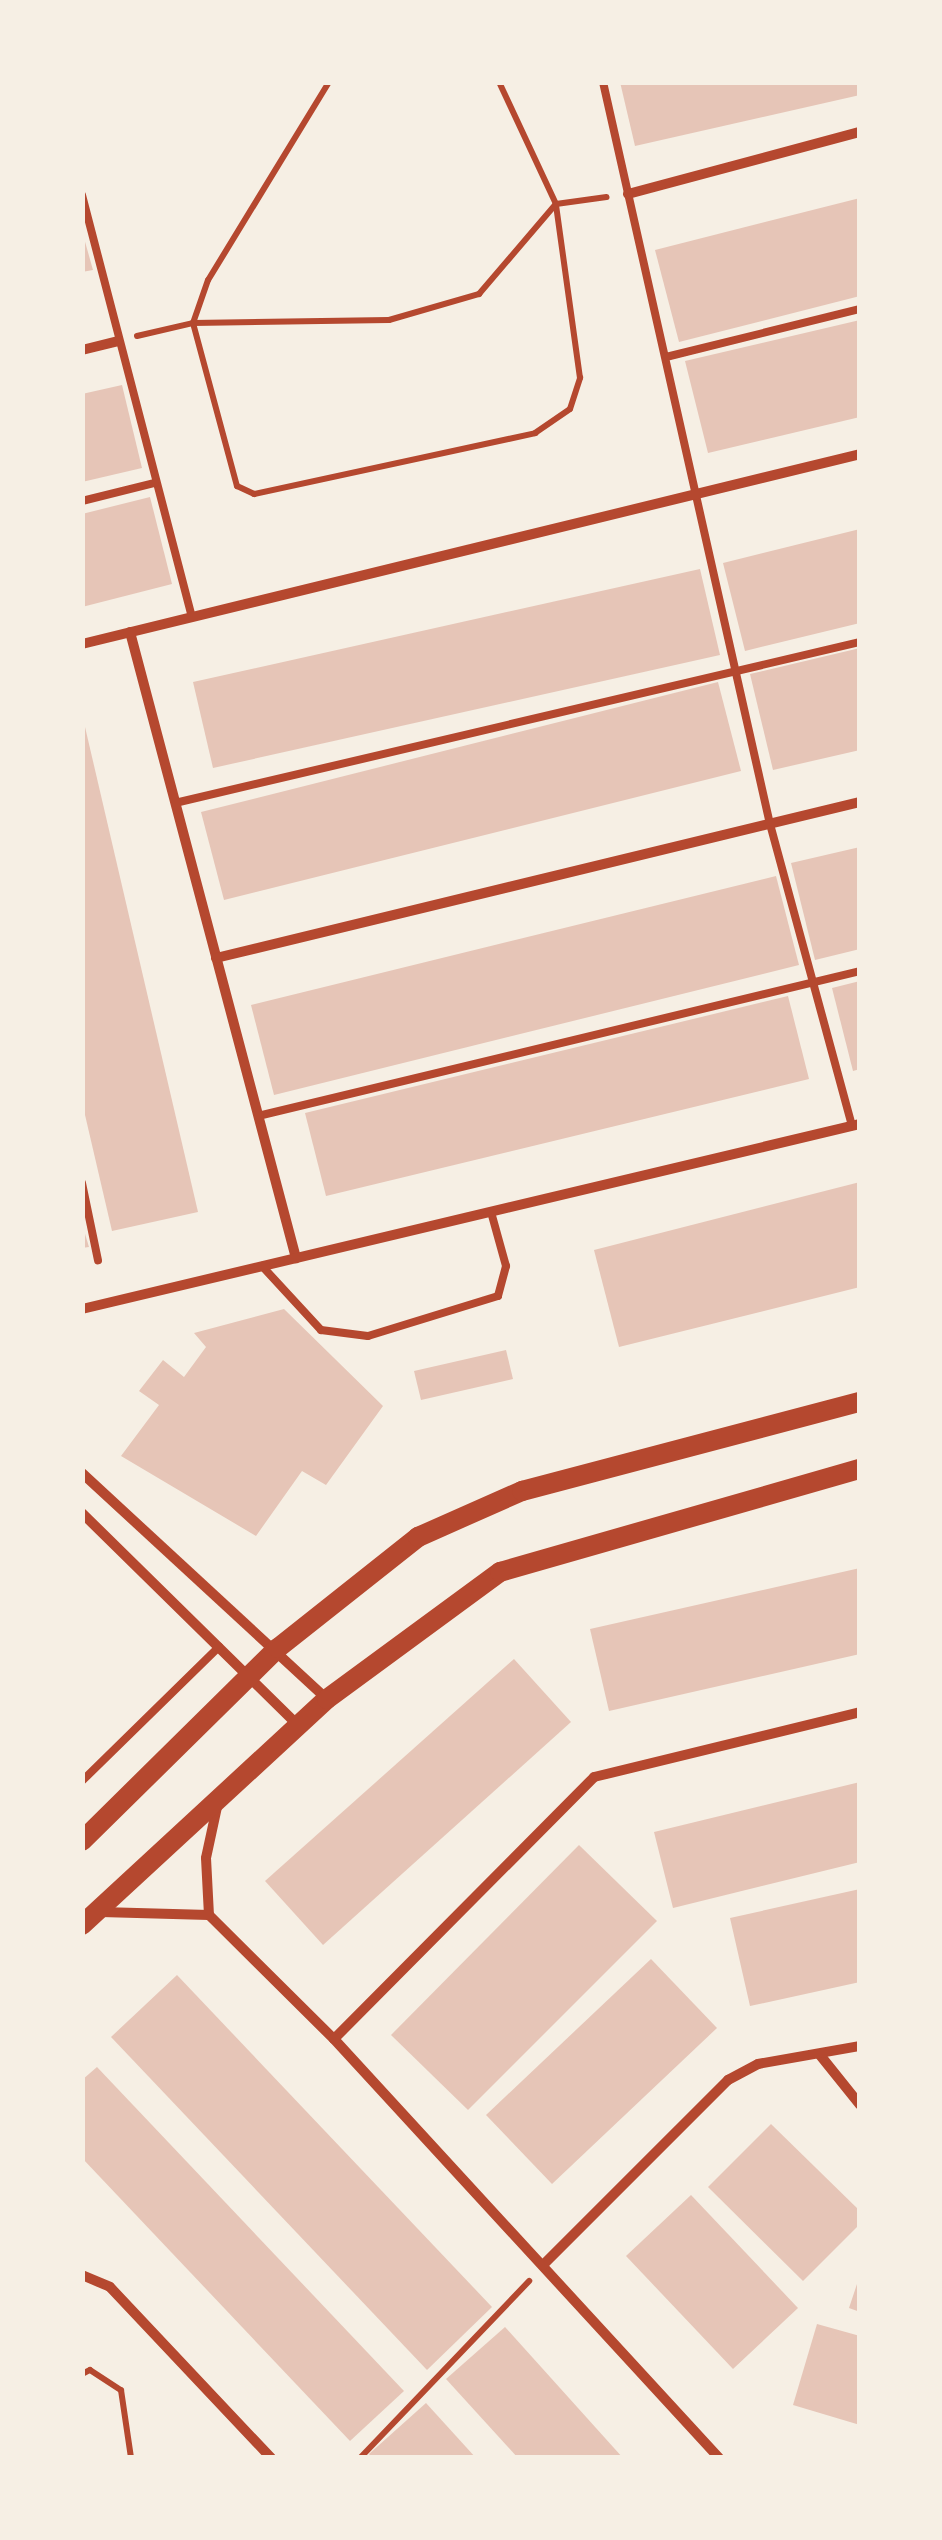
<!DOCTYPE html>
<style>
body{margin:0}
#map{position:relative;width:942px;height:2540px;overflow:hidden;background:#f6efe4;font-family:"Varela Round",sans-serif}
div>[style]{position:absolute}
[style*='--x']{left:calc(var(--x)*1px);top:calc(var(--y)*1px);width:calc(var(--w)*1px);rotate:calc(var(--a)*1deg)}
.building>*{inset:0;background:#e6c5b7}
.path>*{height:6px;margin:-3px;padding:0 3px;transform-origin:3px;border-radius:3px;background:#b5482f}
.service>*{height:8px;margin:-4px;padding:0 4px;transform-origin:4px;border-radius:4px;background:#b5482f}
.minor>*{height:10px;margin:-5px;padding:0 5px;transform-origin:5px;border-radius:5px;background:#b5482f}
.secondary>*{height:20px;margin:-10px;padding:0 10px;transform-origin:10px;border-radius:10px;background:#b5482f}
span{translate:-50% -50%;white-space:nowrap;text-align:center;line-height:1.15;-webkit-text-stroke:9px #f6efe4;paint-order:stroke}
.frame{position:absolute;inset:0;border:85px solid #f6efe4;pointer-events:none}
</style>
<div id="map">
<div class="building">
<div style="clip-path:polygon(620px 82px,860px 82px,860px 95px,635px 146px)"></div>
<div style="clip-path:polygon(860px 198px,860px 296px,679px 342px,655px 250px)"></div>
<div style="clip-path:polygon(82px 231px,93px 270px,82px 272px)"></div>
<div style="clip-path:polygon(860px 320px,860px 417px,708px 453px,685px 361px)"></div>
<div style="clip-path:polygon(122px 385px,142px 468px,82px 482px,82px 394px)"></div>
<div style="clip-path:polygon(150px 497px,172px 584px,82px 607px,82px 514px)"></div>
<div style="clip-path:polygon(860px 529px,860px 623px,745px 651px,723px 563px)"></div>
<div style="clip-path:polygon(700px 569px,720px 655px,213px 768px,193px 682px)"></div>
<div style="clip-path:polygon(860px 648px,860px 750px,773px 770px,750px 674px)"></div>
<div style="clip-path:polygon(718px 682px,741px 771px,224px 900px,201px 812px)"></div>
<div style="clip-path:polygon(82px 714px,198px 1212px,112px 1231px,82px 1102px)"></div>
<div style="clip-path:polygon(860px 847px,860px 949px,815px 960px,791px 863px)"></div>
<div style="clip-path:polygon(776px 876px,799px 965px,274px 1095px,251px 1005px)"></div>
<div style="clip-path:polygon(860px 981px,860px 1069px,853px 1071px,832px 988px)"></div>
<div style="clip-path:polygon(788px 996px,809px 1079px,326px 1196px,305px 1113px)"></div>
<div style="clip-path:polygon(860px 1182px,860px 1287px,619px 1347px,594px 1250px)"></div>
<div style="clip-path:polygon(82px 1224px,89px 1247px,82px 1248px)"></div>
<div style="clip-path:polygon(284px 1309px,383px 1406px,326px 1485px,302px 1471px,256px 1536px,121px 1456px,159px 1405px,139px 1391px,163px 1360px,184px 1377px,206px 1347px,194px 1333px)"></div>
<div style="clip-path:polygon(506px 1350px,513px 1379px,421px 1400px,414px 1371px)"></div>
<div style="clip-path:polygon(860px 1568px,860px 1654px,609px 1711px,590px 1629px)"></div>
<div style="clip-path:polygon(514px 1659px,571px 1722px,323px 1945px,265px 1881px)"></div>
<div style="clip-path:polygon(860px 1782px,860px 1862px,673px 1908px,654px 1832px)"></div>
<div style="clip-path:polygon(579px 1845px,657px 1921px,468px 2110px,391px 2035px)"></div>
<div style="clip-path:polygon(860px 1889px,860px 1982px,750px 2006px,730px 1918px)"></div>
<div style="clip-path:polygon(651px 1959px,717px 2028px,552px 2184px,486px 2115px)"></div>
<div style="clip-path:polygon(177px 1975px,492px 2307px,427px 2370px,111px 2037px)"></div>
<div style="clip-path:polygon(97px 2067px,404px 2391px,350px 2441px,82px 2158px,82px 2080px)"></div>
<div style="clip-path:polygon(771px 2124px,860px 2211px,860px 2224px,803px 2281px,708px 2187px)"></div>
<div style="clip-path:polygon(691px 2195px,798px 2308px,733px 2369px,626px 2256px)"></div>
<div style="clip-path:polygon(859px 2278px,860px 2278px,860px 2312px,849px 2308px)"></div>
<div style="clip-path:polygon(817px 2324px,860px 2336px,860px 2425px,793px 2405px)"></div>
<div style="clip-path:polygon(505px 2327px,623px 2458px,518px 2458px,446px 2379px)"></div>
<div style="clip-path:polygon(426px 2403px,476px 2458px,372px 2458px,369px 2454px)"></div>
</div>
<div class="path">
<div style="--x:329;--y:82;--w:232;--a:121.4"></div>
<div style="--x:208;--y:280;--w:46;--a:109.2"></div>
<div style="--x:193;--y:323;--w:169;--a:74.9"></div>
<div style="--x:237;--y:486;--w:19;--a:25"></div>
<div style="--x:254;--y:494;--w:288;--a:-12.2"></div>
<div style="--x:535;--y:433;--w:42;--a:-34.4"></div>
<div style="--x:570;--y:409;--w:33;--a:-72"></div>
<div style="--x:580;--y:378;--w:176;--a:-97.9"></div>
<div style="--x:556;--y:204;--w:135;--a:-115"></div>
<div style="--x:137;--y:336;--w:57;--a:-13.1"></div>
<div style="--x:193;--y:323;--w:196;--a:-0.9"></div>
<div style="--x:389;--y:320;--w:94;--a:-16.1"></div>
<div style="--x:479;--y:294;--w:118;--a:-49.5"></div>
<div style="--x:556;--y:204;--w:51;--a:-7.8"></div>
<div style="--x:82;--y:2374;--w:9;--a:-27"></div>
<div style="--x:90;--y:2370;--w:37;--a:33"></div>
<div style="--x:121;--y:2390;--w:69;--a:81.6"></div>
<div style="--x:360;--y:2458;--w:245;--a:-46.3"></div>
</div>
<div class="service">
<div style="--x:603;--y:82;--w:761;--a:77.32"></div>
<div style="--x:770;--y:824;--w:313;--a:74.8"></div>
<div style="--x:82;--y:195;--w:436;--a:75.4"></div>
<div style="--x:666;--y:357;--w:200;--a:-13.9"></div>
<div style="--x:82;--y:501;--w:75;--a:-13.9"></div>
<div style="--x:175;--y:803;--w:704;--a:-13.23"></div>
<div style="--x:258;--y:1116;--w:619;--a:-13.54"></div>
<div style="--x:82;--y:1183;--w:79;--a:78.3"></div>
<div style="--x:262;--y:1266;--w:87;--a:47.3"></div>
<div style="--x:321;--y:1330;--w:47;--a:7.3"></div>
<div style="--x:368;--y:1336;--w:136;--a:-17.1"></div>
<div style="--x:498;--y:1296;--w:31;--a:-75"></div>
<div style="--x:506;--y:1266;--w:56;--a:-105.5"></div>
<div style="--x:82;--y:1781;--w:192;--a:-44.4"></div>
</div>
<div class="minor">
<div style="--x:628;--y:194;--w:240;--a:-15"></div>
<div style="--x:82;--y:350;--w:36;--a:-14"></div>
<div style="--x:130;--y:632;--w:648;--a:75.15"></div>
<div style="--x:82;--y:644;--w:801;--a:-13.72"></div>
<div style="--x:216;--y:958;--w:663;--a:-13.62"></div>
<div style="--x:82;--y:1309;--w:800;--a:-13.38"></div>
<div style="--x:82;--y:1473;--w:333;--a:42.7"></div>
<div style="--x:82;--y:1513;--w:303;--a:44.5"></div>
<div style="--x:217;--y:1807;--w:52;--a:102.2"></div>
<div style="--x:206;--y:1858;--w:57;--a:87"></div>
<div style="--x:209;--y:1915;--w:176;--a:44.8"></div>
<div style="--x:334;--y:2039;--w:569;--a:47.42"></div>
<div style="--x:101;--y:1912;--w:108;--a:1.6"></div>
<div style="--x:334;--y:2039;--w:369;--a:-45.2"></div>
<div style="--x:594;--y:1777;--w:274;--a:-13.7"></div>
<div style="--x:820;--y:2055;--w:64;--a:51.3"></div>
<div style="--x:543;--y:2265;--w:262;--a:-45"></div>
<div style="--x:728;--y:2080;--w:34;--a:-28"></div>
<div style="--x:758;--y:2064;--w:104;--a:-10"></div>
<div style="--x:82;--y:2275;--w:30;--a:23"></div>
<div style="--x:110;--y:2287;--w:235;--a:46.7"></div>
</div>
<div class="secondary">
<div style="--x:82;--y:1841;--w:275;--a:-44.6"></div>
<div style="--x:278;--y:1648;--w:179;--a:-38.4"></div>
<div style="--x:418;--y:1537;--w:114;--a:-23.9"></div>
<div style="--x:522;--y:1491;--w:350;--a:-14.8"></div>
<div style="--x:82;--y:1925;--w:333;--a:-42.7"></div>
<div style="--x:327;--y:1699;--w:215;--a:-36.3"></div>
<div style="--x:500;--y:1572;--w:374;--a:-16"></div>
</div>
<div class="frame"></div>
</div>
